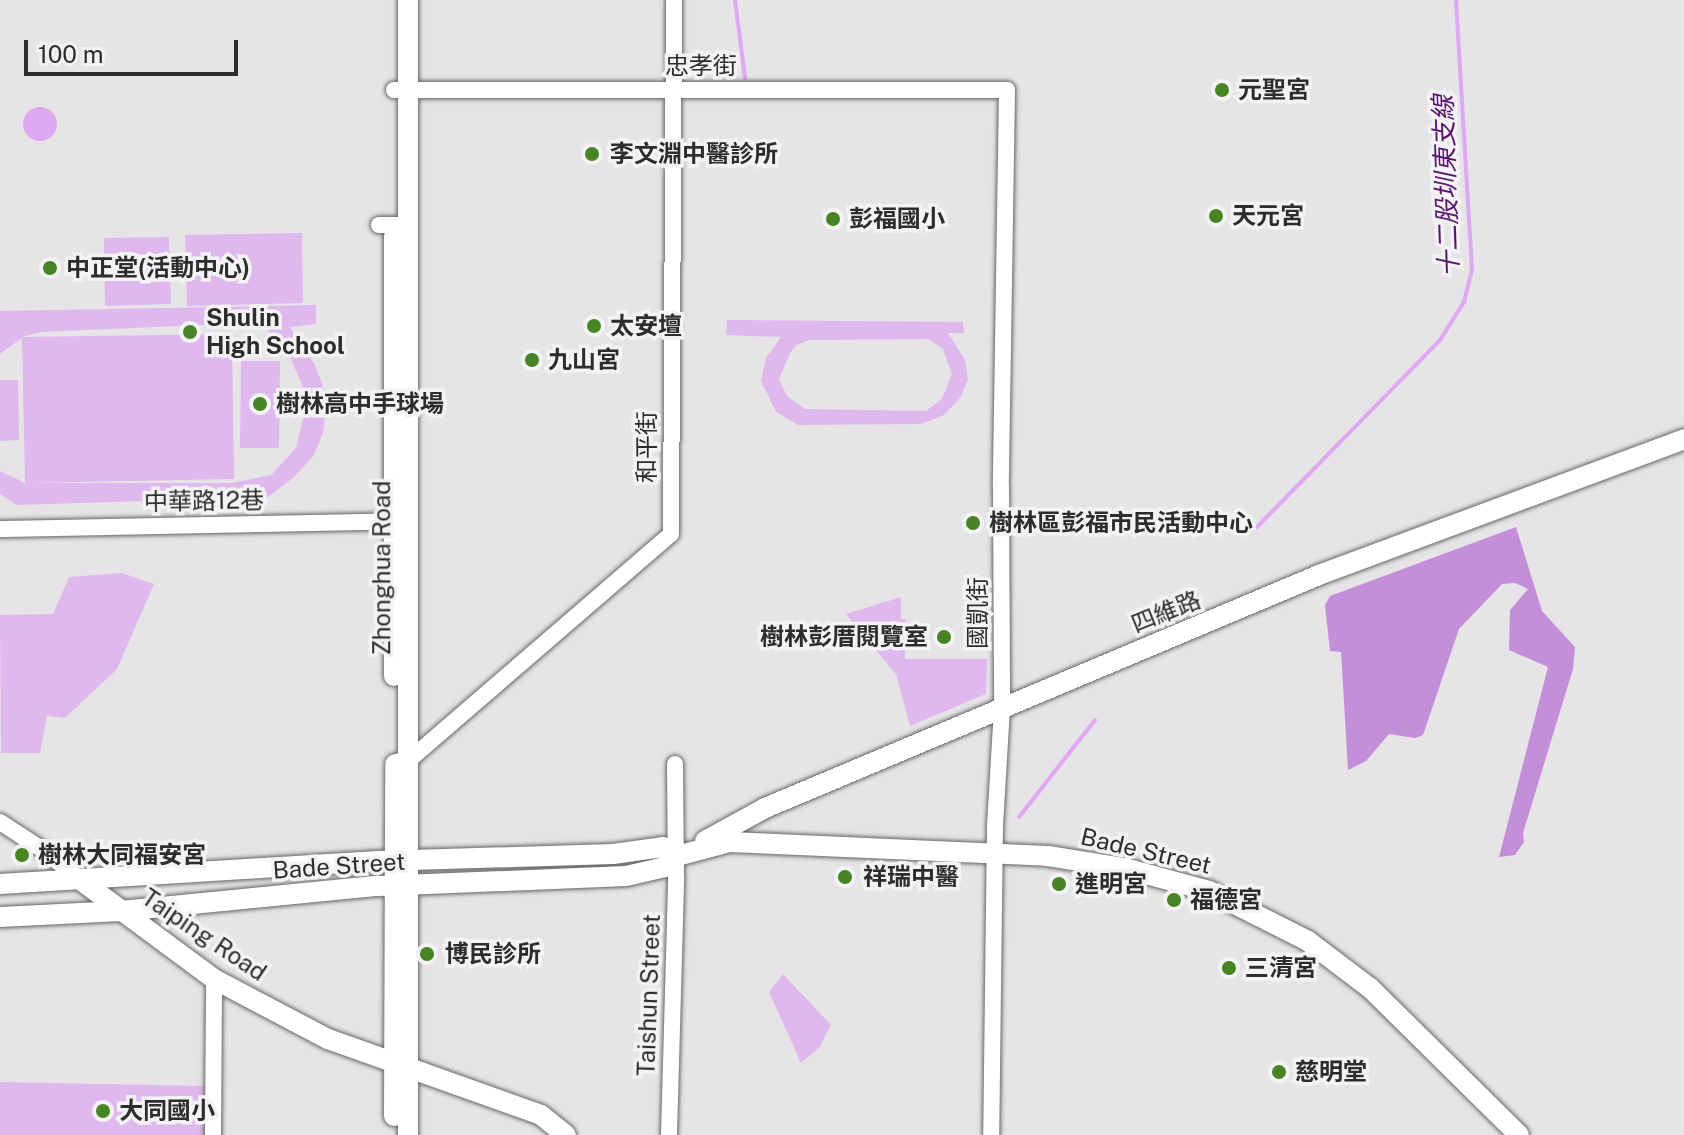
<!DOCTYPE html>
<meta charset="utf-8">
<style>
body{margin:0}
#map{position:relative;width:1684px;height:1135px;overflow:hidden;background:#e6e4e7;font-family:"Public Sans","Noto Sans TC",sans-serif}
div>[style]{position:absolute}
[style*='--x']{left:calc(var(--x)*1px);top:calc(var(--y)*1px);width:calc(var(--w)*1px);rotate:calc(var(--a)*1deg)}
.green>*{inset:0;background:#dfb9ee}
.forest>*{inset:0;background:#c48fd9}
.water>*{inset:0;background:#dea8f3}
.round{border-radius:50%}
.stream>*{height:4px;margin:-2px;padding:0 2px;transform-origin:2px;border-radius:2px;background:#dea8f3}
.roads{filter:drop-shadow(0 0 2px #686668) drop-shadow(0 0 2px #686668)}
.minor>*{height:16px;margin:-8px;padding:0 8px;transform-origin:8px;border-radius:8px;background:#fff}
.tertiary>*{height:20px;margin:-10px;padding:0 10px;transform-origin:10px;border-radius:10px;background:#fff}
.dots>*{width:22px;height:22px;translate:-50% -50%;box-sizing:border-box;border:4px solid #f3f2f4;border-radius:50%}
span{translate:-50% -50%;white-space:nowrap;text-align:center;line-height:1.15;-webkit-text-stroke:7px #f3f2f4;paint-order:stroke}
.street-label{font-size:24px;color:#2d2d2e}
.poi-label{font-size:24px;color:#2d2d2e;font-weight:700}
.left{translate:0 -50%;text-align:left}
.right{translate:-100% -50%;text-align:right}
.water-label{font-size:26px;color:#59166f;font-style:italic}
.scale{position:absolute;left:24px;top:40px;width:214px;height:36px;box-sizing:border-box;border:4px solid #2d2d2e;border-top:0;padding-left:10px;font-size:24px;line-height:28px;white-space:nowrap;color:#2d2d2e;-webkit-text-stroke:6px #f3f2f4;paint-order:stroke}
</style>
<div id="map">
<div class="green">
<div style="clip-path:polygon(302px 233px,303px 303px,187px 306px,185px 235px)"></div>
<div style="clip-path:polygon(169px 237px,171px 304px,105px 306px,104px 238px)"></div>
<div style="clip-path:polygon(evenodd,316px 305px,316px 324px,290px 327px,314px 363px,322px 383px,326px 405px,323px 433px,314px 455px,293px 478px,268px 497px,17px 505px,0 494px,0 471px,25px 483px,22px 338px,0 354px,0 311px,316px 305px,247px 323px,268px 330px,289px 355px,303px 387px,305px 411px,296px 448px,271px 475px,232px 483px,25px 483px,234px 479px,232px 334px,22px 337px,41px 332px,247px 323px)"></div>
<div style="clip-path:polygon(evenodd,727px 320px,963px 322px,964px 333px,948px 333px,965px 360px,968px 379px,961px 397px,944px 415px,921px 424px,798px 425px,776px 412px,761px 381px,766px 358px,781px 337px,726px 335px,727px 320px,929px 339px,943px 349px,952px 374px,942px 399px,926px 411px,805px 409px,787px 396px,779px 379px,790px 353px,796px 345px,810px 340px,929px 339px)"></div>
<div style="clip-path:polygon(241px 361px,280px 361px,279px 448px,240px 448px)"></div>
<div style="clip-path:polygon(0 380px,18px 380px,19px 440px,0 441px)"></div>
<div style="clip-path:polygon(122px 573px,154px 584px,117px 669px,65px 718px,47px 716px,40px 753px,1px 753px,0 615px,53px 614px,69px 577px)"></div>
<div style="clip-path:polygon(901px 597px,901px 619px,906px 619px,905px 659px,987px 659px,986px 694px,910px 726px,896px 674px,846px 614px)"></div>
<div style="clip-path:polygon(783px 974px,831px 1025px,819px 1048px,801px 1063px,769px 992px)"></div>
<div style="clip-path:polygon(0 1082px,205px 1086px,205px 1135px,0 1135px)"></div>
</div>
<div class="forest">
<div style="clip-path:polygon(1516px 527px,1542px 611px,1575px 647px,1573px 669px,1523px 833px,1524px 842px,1515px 855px,1499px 857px,1548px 667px,1509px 650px,1510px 610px,1528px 589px,1515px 583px,1502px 584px,1459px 629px,1423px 735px,1415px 738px,1389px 734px,1366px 761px,1348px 770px,1341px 652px,1330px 651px,1325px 605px,1330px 596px)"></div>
</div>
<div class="water">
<div class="round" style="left:23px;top:107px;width:34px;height:34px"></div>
</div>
<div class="stream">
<div style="--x:735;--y:0;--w:79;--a:82.7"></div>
<div style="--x:1256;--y:528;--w:263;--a:-45.6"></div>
<div style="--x:1440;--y:340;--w:45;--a:-57.7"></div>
<div style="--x:1464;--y:302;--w:33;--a:-76"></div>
<div style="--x:1472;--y:270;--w:270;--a:-93.4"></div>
<div style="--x:1019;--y:817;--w:123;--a:-51.9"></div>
</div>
<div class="roads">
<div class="minor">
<div style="--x:394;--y:90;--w:613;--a:0"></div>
<div style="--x:1007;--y:90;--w:397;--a:90.9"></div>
<div style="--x:1001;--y:487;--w:221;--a:89.7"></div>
<div style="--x:1002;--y:708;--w:117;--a:93.4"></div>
<div style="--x:995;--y:825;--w:310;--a:90.7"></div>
<div style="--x:379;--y:225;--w:29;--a:0"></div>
<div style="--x:0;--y:529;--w:406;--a:-1.1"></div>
<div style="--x:400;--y:761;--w:8;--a:0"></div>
<div style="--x:408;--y:761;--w:347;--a:-40.8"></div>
<div style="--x:671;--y:534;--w:534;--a:-89.68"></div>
<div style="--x:0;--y:822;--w:55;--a:33.1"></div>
<div style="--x:46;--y:852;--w:43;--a:39.3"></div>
<div style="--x:213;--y:1135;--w:156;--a:-89.6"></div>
<div style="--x:669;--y:1135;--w:257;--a:-88.4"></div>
<div style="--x:676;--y:878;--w:114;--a:-90.5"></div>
</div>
<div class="tertiary">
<div style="--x:408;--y:0;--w:1135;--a:90"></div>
<div style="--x:394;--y:236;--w:440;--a:90"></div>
<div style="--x:705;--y:841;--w:68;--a:-28.8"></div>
<div style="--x:765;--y:808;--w:601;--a:-22.81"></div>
<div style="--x:1319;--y:575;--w:390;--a:-20.4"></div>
<div style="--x:79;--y:879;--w:168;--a:36.5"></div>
<div style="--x:214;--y:979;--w:129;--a:27.8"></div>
<div style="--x:328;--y:1039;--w:226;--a:19.6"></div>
<div style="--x:541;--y:1115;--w:32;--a:39"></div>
<div style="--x:0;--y:884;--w:379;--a:-3.5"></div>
<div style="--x:378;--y:861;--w:235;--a:-1.7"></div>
<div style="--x:613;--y:854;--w:50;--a:-8"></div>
<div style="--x:663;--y:847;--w:17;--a:33"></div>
<div style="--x:0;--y:917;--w:121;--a:-2.8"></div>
<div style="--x:121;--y:911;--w:258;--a:-5.6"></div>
<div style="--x:378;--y:886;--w:248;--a:-2.3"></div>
<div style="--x:626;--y:876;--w:39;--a:-13"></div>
<div style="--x:664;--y:867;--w:17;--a:-40"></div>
<div style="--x:677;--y:856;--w:55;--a:-14.8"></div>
<div style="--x:730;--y:842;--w:318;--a:2.5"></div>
<div style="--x:1048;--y:856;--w:77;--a:9"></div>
<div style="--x:1124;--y:868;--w:88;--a:15.1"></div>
<div style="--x:1209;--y:891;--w:111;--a:26.8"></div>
<div style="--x:1308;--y:941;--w:78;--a:37.2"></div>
<div style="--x:1370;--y:988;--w:209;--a:44.6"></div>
<div style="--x:394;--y:1116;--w:352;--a:-89.8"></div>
</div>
</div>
<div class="dots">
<div style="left:1222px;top:90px;background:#478423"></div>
<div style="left:592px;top:154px;background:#478423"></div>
<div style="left:1216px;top:216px;background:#478423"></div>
<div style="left:833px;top:219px;background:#478423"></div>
<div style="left:50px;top:268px;background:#478423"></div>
<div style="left:594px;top:326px;background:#478423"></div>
<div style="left:190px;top:332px;background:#478423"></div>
<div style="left:532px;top:360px;background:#478423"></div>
<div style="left:260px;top:404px;background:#478423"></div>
<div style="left:973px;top:523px;background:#478423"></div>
<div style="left:944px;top:637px;background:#478423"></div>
<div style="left:22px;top:855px;background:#478423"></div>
<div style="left:845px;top:877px;background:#478423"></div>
<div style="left:1059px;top:884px;background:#478423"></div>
<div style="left:1174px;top:900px;background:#478423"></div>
<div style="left:427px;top:954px;background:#478423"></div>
<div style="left:1229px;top:968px;background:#478423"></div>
<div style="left:1279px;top:1072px;background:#478423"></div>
<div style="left:103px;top:1111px;background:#478423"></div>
</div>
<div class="street-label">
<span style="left:701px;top:66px">忠孝街</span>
<span style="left:647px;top:447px;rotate:-90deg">和平街</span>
<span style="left:204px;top:501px;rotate:-1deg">中華路12巷</span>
<span style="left:382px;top:568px;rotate:-90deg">Zhonghua Road</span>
<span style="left:1166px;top:612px;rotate:-22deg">四維路</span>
<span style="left:978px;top:613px;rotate:-90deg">國凱街</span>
<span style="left:1146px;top:851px;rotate:13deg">Bade Street</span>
<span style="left:339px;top:866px;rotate:-4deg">Bade Street</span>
<span style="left:204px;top:935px;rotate:34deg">Taiping Road</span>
<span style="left:649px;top:995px;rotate:-88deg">Taishun Street</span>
</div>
<div class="poi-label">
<span class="left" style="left:1238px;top:90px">元聖宮</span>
<span class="left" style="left:610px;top:154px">李文淵中醫診所</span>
<span class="left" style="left:1232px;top:216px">天元宮</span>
<span class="left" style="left:849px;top:219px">彭福國小</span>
<span class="left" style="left:66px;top:268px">中正堂(活動中心)</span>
<span class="left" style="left:206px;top:332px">Shulin<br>High School</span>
<span class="left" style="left:610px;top:326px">太安壇</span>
<span class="left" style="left:548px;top:360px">九山宮</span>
<span class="left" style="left:276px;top:404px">樹林高中手球場</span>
<span class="left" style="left:989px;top:523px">樹林區彭福市民活動中心</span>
<span class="right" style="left:928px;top:637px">樹林彭厝閱覽室</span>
<span class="left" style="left:38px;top:855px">樹林大同福安宮</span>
<span class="left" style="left:863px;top:877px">祥瑞中醫</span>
<span class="left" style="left:1075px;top:884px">進明宮</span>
<span class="left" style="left:1190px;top:900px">福德宮</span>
<span class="left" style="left:445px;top:954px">博民診所</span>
<span class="left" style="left:1245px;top:968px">三清宮</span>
<span class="left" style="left:1295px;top:1072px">慈明堂</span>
<span class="left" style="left:119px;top:1111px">大同國小</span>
</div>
<div class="water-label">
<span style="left:1446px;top:186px;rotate:-92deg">十二股圳東支線</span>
</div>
<div class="scale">100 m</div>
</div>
